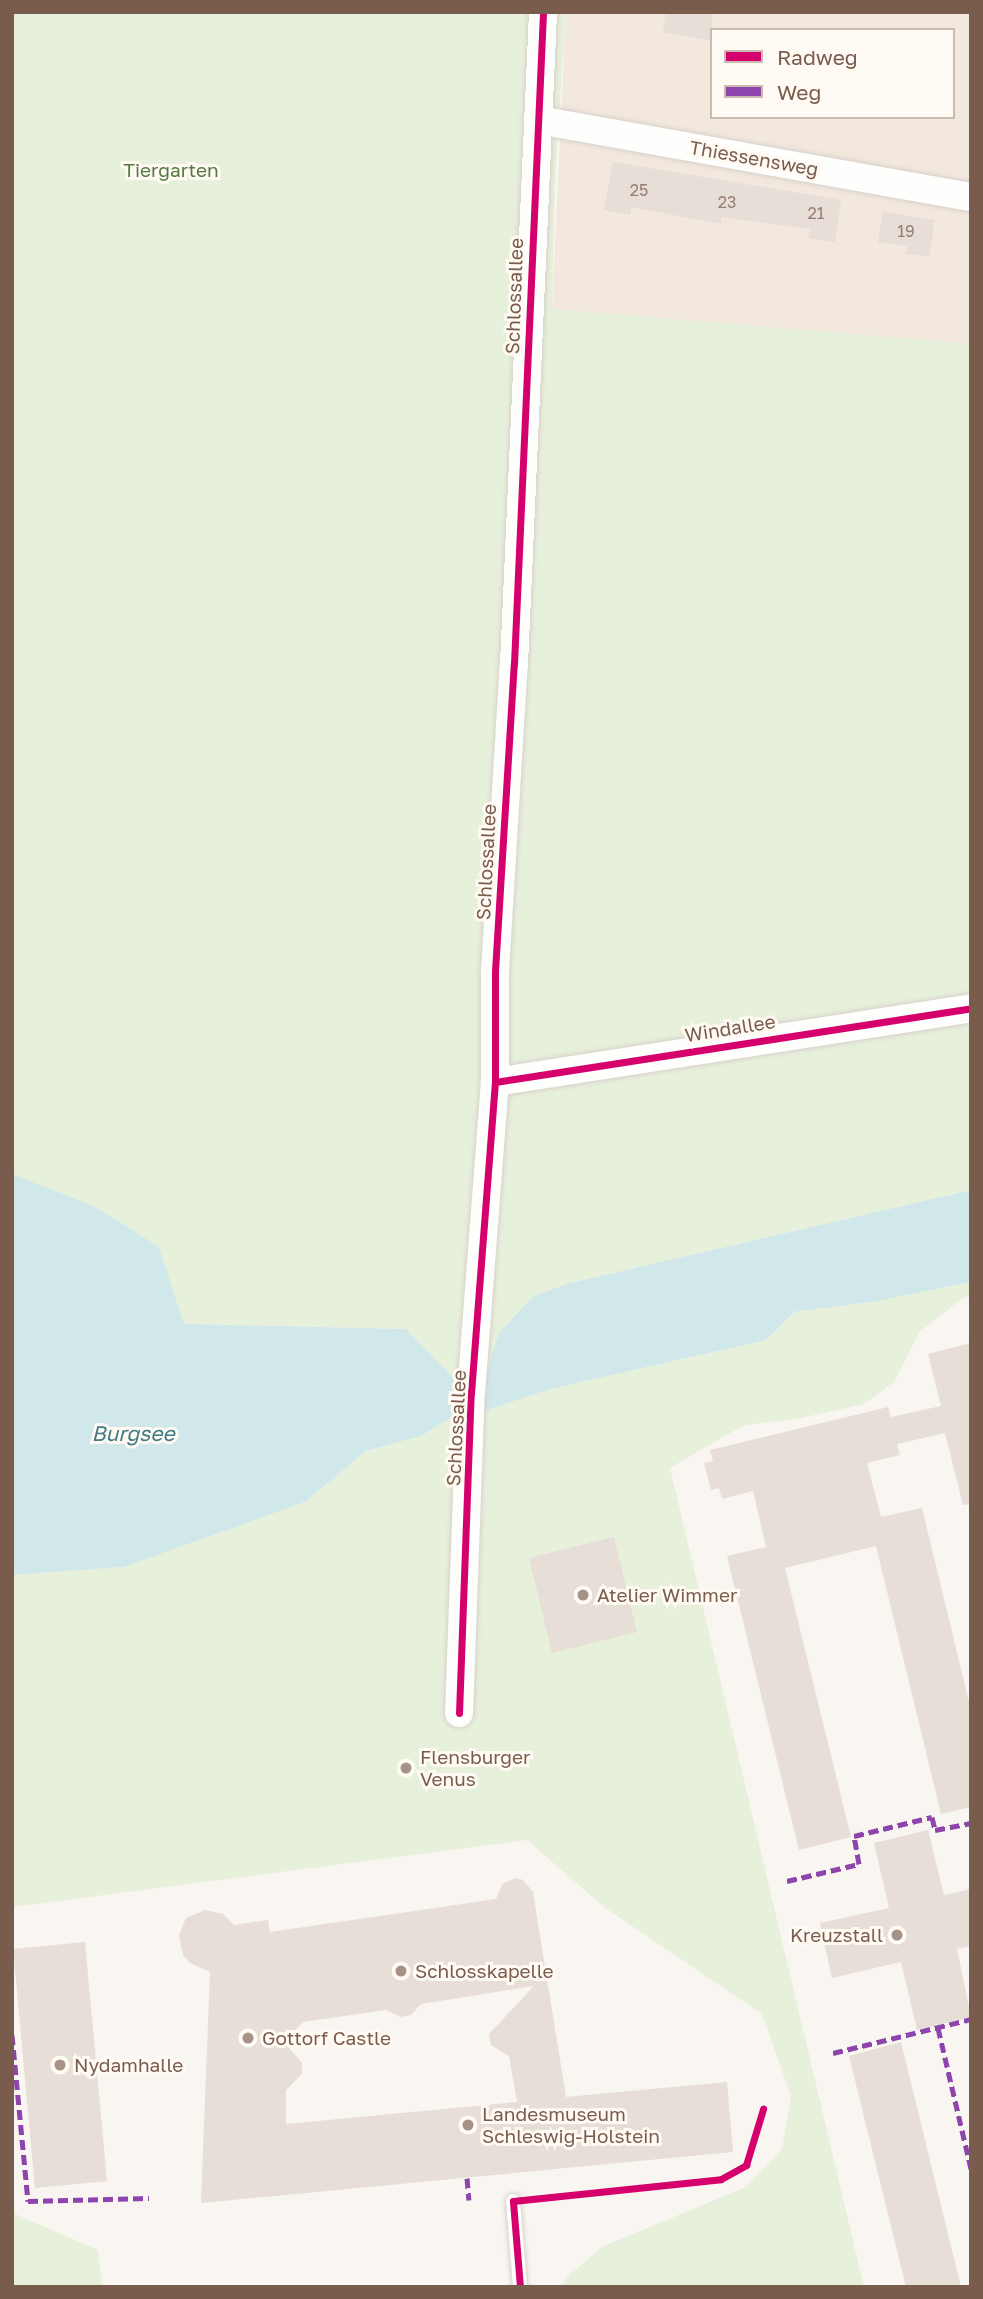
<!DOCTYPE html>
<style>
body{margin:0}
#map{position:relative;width:983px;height:2299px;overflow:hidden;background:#f9f5f0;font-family:"Golos Text",sans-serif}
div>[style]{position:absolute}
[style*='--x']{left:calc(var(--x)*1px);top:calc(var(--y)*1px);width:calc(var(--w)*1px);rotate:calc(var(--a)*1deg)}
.residential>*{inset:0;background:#f2e8de}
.green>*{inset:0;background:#e7f0db}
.water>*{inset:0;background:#d0e8ea}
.building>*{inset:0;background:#e6ded7}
.roads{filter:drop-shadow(0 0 2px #d7d1cb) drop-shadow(0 0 2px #d7d1cb)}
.service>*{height:14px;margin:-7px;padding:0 7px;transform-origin:7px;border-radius:7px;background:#fefefd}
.minor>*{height:28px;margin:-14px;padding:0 14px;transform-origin:14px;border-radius:14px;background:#fefefd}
.quiet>*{height:5px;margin-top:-2.5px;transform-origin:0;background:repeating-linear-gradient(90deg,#8e44ad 0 10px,transparent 0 15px)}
.cycleway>*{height:7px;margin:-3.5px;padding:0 3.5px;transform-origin:3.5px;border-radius:3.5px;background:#d6006c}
.dots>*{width:19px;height:19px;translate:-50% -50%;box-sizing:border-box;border:4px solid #fffaf3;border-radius:50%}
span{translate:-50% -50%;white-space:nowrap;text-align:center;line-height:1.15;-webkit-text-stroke:6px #fffaf3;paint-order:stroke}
.number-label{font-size:16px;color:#977e72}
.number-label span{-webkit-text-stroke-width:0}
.street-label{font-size:19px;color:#7a5c4d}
.park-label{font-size:19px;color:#537a41}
.poi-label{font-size:19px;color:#7a5c4d}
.left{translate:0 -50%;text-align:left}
.right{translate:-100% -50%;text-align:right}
.water-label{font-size:21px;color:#437c86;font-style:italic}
.frame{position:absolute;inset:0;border:14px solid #7a5c4d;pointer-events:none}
.legend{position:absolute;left:710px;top:28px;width:245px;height:91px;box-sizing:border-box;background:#fffaf3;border:2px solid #cabbb1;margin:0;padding:9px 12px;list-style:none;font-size:21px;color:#7a5c4d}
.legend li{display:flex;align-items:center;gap:14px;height:35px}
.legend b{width:35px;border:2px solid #cabbb1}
</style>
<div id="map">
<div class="residential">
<div style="clip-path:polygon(evenodd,566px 12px,971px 12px,971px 344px,552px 309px,566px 12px,712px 30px,953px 30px,953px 117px,712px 117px,712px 30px)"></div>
</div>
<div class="green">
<div style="clip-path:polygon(12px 12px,566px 12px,555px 181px,552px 309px,971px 344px,971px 1190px,566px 1284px,532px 1297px,499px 1333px,483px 1383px,457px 1382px,406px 1329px,184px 1324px,159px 1247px,96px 1207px,12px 1174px)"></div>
<div style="clip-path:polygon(971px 1282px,971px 1296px,963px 1298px,920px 1331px,894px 1382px,864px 1404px,797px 1419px,744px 1425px,670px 1468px,864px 2287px,561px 2287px,569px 2275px,604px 2246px,746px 2187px,782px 2149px,791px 2096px,762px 2014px,604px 1907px,527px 1840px,12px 1907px,12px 1575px,124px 1567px,305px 1502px,366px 1451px,421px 1436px,452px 1417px,487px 1410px,550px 1389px,766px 1340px,794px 1312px,872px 1302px)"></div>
<div style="clip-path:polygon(12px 2175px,15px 2214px,98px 2250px,102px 2287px,12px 2287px)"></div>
</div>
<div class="water">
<div style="clip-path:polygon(12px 1174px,96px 1207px,159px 1247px,184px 1324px,406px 1329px,457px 1382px,483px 1383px,499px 1333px,532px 1297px,566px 1284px,971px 1190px,971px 1282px,872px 1302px,794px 1312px,766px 1340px,550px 1389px,487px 1410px,452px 1417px,421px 1436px,366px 1451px,305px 1502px,124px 1567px,12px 1575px)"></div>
</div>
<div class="building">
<div style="clip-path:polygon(666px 12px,712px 12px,712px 41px,663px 32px)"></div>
<div style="clip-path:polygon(613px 162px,841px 200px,835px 242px,808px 238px,810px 229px,722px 217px,721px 224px,631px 207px,630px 215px,604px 210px)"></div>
<div style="clip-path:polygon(883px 212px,935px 220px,929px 257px,906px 254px,907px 246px,878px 242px)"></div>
<div style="clip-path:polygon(971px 1343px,971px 1504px,963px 1505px,945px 1433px,897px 1444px,900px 1455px,867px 1463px,881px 1517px,922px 1508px,971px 1710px,971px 1807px,941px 1814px,876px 1546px,785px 1568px,851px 1837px,799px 1850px,727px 1556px,766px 1547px,753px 1491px,722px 1499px,719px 1488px,711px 1490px,704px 1463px,713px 1461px,710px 1450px,888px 1407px,891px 1417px,941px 1406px,928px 1354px)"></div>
<div style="clip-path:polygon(614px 1537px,637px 1632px,552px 1653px,529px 1558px)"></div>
<div style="clip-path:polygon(928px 1830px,944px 1895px,971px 1889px,971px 1946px,957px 1949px,971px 2017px,917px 2030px,901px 1962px,832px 1978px,820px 1923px,889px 1908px,874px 1843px)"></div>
<div style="clip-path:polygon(evenodd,516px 1878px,523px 1880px,533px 1892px,566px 2097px,727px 2082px,733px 2152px,201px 2203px,210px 1972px,190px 1963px,183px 1955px,179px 1935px,186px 1918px,205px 1910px,223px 1914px,234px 1925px,268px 1920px,270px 1932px,496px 1899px,502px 1884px,516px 1878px,534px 1986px,489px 2034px,491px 2045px,509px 2056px,517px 2102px,286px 2124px,286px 2090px,302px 2074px,302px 2063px,284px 2042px,303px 2022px,386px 2010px,401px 2017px,411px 2015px,421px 2004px,534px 1986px)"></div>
<div style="clip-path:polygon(85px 1942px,107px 2181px,35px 2188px,13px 1949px)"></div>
<div style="clip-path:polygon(901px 2042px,961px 2287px,906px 2287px,849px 2056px)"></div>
</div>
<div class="roads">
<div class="service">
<div style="--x:513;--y:2201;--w:86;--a:85.3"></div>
</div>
<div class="minor">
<div style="--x:538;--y:120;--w:440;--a:10.1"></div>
<div style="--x:495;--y:1082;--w:482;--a:-8.8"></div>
<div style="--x:459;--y:1713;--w:320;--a:-87.9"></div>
<div style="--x:471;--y:1393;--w:312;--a:-85.6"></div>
<div style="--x:495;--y:1082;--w:111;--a:-90"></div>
<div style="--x:495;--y:971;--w:308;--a:-86.5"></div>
<div style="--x:514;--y:664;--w:653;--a:-87.45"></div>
</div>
</div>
<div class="quiet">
<div style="--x:787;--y:1881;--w:74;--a:-13.3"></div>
<div style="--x:859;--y:1864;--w:28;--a:-100"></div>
<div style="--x:854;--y:1836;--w:80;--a:-13.7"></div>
<div style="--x:932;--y:1817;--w:13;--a:77"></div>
<div style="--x:935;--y:1830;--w:37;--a:-11"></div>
<div style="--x:938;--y:2028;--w:145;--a:76.8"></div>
<div style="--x:12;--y:2035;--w:167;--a:84.5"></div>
<div style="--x:28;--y:2201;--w:121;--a:-1.4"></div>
<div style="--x:833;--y:2053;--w:142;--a:-13.8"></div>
<div style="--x:467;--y:2178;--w:22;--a:85"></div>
</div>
<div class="cycleway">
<div style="--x:495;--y:1082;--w:482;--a:-8.8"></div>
<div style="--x:459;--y:1713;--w:320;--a:-87.9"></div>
<div style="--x:471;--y:1393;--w:312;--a:-85.6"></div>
<div style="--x:495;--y:1082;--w:111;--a:-90"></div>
<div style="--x:495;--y:971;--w:308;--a:-86.5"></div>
<div style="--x:514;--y:664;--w:653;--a:-87.45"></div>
<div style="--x:520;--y:2287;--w:86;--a:-94.7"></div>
<div style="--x:513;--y:2201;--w:209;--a:-6"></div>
<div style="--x:721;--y:2179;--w:29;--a:-29"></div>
<div style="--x:746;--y:2165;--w:59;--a:-73.1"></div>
</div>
<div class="dots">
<div style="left:583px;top:1595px;background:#a69286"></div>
<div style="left:406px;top:1768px;background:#a69286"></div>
<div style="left:897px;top:1935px;background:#a69286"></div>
<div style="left:401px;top:1971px;background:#a69286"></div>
<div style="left:248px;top:2038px;background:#a69286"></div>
<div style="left:60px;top:2065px;background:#a69286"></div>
<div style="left:468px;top:2125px;background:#a69286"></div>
</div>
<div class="number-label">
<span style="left:639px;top:190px">25</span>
<span style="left:727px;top:202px">23</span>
<span style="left:816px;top:213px">21</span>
<span style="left:906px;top:231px">19</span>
</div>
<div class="street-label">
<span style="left:754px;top:158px;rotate:10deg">Thiessensweg</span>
<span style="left:514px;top:296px;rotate:-88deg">Schlossallee</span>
<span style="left:486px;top:862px;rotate:-87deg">Schlossallee</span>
<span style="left:730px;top:1028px;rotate:-9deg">Windallee</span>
<span style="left:456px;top:1428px;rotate:-87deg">Schlossallee</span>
</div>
<div class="park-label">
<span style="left:171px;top:170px">Tiergarten</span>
</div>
<div class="poi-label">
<span class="left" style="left:597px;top:1595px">Atelier Wimmer</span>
<span class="left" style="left:420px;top:1768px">Flensburger<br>Venus</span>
<span class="right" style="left:883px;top:1935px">Kreuzstall</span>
<span class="left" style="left:415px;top:1971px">Schlosskapelle</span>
<span class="left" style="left:262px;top:2038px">Gottorf Castle</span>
<span class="left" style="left:74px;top:2065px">Nydamhalle</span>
<span class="left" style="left:482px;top:2125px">Landesmuseum<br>Schleswig-Holstein</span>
</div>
<div class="water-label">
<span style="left:133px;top:1433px">Burgsee</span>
</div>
<div class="frame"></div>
<ul class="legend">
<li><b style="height:9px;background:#d6006c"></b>Radweg</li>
<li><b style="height:9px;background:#8e44ad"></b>Weg</li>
</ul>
</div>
